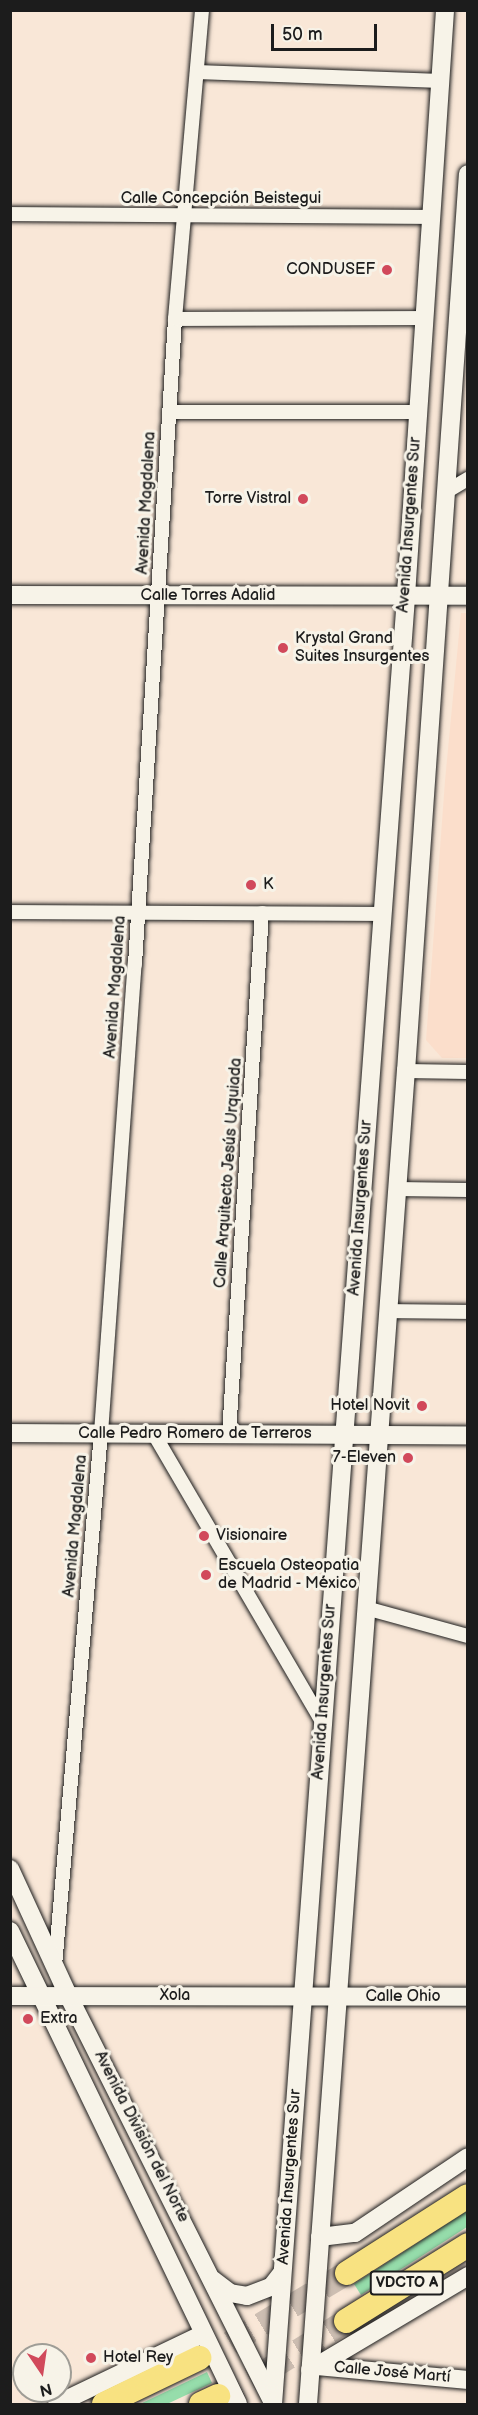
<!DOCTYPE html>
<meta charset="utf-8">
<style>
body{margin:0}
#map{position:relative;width:478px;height:2415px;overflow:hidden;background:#f9e7d7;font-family:"Balsamiq Sans",sans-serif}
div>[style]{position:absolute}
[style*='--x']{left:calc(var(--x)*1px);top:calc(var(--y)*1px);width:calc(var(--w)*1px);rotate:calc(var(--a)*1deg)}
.built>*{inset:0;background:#fbdecb}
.green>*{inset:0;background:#96ddab}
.highway-tunnel>*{height:24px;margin-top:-12px;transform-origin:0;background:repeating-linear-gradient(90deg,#cdbeb2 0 24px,transparent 0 36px)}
.roads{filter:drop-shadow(0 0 2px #1c1c1c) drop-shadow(0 0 2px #1c1c1c)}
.street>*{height:14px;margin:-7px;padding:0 7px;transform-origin:7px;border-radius:7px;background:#f7f3e8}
.secondary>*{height:18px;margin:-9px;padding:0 9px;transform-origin:9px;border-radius:9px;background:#f7f3e8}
.highway>*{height:24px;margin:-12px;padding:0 12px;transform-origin:12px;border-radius:12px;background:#f8e281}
.dots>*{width:16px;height:16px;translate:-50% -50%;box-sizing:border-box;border:3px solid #f7f3e8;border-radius:50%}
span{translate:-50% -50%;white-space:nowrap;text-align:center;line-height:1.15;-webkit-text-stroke:6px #f7f3e8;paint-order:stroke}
.shield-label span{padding:2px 4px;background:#f7f3e8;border:2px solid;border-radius:4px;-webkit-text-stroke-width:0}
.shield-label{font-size:15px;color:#1c1c1c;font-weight:700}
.street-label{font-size:16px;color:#1c1c1c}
.poi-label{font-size:16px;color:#1c1c1c}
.right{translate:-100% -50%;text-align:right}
.left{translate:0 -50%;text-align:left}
.frame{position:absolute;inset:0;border:12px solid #1c1c1c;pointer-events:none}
.north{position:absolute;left:12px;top:2343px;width:60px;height:60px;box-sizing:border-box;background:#f7f3e8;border:2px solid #9f9d96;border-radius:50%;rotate:167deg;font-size:16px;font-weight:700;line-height:24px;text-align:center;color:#1c1c1c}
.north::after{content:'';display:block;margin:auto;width:21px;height:27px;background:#d1495b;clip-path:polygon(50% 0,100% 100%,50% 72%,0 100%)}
.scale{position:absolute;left:271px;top:24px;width:106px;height:27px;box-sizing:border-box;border:3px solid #1c1c1c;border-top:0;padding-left:8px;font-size:18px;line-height:21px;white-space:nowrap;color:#1c1c1c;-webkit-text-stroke:4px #f7f3e8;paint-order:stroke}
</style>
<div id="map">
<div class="built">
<div style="clip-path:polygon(461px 613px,468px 613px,468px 1058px,442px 1058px,426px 1040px,445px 781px)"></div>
</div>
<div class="green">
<div style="clip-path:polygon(467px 2211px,467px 2227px,361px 2295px,354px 2284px)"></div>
<div style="clip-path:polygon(207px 2372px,212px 2383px,167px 2404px,140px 2404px)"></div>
</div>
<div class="highway-tunnel">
<div style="--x:199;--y:2358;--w:34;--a:-26"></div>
<div style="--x:230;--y:2343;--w:136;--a:-30.9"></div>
<div style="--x:218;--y:2396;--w:56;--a:-27.5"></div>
<div style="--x:268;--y:2370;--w:92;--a:-32.1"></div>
</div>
<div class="roads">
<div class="street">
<div style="--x:197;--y:72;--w:244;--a:2.1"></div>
<div style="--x:10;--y:214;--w:421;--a:0.4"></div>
<div style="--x:175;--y:319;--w:250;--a:-0.2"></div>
<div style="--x:169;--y:412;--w:249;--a:0"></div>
<div style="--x:446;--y:492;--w:26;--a:-31"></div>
<div style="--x:10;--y:912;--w:372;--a:0.3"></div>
<div style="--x:406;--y:1071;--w:62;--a:0.9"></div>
<div style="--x:397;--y:1189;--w:71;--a:0.8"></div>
<div style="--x:388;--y:1311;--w:80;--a:0.7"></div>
<div style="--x:154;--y:1434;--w:335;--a:59.7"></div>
<div style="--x:229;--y:1434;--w:522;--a:-86.38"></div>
<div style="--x:366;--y:1608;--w:106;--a:15.4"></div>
<div style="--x:55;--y:1966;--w:535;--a:-85.07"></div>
<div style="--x:101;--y:1433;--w:470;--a:-85.9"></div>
<div style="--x:135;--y:964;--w:646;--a:-86.45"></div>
<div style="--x:175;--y:319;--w:310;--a:-85"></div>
</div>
<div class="secondary">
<div style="--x:10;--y:595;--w:458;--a:0.1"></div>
<div style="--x:10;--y:1433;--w:458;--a:0.3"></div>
<div style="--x:10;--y:1869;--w:141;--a:65.3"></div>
<div style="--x:69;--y:1997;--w:451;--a:63.3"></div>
<div style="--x:10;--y:1931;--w:525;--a:64.26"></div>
<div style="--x:10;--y:1996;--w:458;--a:0.1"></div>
<div style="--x:320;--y:2237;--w:35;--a:-7"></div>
<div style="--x:355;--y:2233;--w:136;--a:-33.9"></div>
<div style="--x:213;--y:2280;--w:21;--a:37"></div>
<div style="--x:230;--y:2293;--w:17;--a:10"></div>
<div style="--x:247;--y:2296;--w:26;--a:-21"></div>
<div style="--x:271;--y:2287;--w:18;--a:-52"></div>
<div style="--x:317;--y:2366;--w:152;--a:5.3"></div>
<div style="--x:310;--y:2370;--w:184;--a:-30.7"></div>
<div style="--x:57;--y:2404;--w:162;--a:-25.6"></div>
<div style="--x:273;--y:2404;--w:1813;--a:-85.79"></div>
<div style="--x:406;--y:596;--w:587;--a:-86.19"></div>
<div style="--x:308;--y:2404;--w:1337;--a:-85.8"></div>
<div style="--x:406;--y:1071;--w:899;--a:-86.05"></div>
</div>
<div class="highway">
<div style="--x:347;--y:2273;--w:143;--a:-32.5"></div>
<div style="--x:346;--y:2321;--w:144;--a:-31.9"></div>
<div style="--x:104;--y:2404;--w:106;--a:-25.8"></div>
<div style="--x:201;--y:2404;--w:19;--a:-25"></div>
</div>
</div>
<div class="dots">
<div style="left:387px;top:270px;background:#d1495b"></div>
<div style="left:303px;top:499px;background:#d1495b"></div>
<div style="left:283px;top:648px;background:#d1495b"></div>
<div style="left:251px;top:885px;background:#d1495b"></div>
<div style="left:422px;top:1406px;background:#d1495b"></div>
<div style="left:408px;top:1458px;background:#d1495b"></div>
<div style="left:204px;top:1536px;background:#d1495b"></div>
<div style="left:206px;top:1575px;background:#d1495b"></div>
<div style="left:28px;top:2019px;background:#d1495b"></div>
<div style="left:91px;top:2358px;background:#d1495b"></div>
</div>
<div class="shield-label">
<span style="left:407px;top:2283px">VDCTO A</span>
</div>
<div class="street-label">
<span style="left:221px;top:199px">Calle Concepción Beistegui</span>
<span style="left:147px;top:503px;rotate:-87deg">Avenida Magdalena</span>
<span style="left:410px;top:525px;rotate:-86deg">Avenida Insurgentes Sur</span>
<span style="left:208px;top:596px">Calle Torres Adalid</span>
<span style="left:116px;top:987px;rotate:-86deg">Avenida Magdalena</span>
<span style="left:229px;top:1173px;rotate:-86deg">Calle Arquitecto Jesús Urquiada</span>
<span style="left:361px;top:1208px;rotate:-86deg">Avenida Insurgentes Sur</span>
<span style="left:195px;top:1434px">Calle Pedro Romero de Terreros</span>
<span style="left:76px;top:1526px;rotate:-85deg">Avenida Magdalena</span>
<span style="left:325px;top:1692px;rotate:-86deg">Avenida Insurgentes Sur</span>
<span style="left:175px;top:1996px">Xola</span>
<span style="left:403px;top:1997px">Calle Ohio</span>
<span style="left:141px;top:2137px;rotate:63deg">Avenida División del Norte</span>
<span style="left:290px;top:2177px;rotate:-86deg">Avenida Insurgentes Sur</span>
<span style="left:392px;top:2373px;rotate:5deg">Calle José Martí</span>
</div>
<div class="poi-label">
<span class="right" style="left:375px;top:270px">CONDUSEF</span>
<span class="right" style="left:291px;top:499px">Torre Vistral</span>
<span class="left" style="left:295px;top:648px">Krystal Grand<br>Suites Insurgentes</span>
<span class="left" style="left:263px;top:885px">K</span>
<span class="right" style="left:410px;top:1406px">Hotel Novit</span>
<span class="right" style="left:396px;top:1458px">7-Eleven</span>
<span class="left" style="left:216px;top:1536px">Visionaire</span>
<span class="left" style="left:218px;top:1575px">Escuela Osteopatia<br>de Madrid - México</span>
<span class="left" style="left:40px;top:2019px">Extra</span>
<span class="left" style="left:103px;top:2358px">Hotel Rey</span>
</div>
<div class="frame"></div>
<div class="north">N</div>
<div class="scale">50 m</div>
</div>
